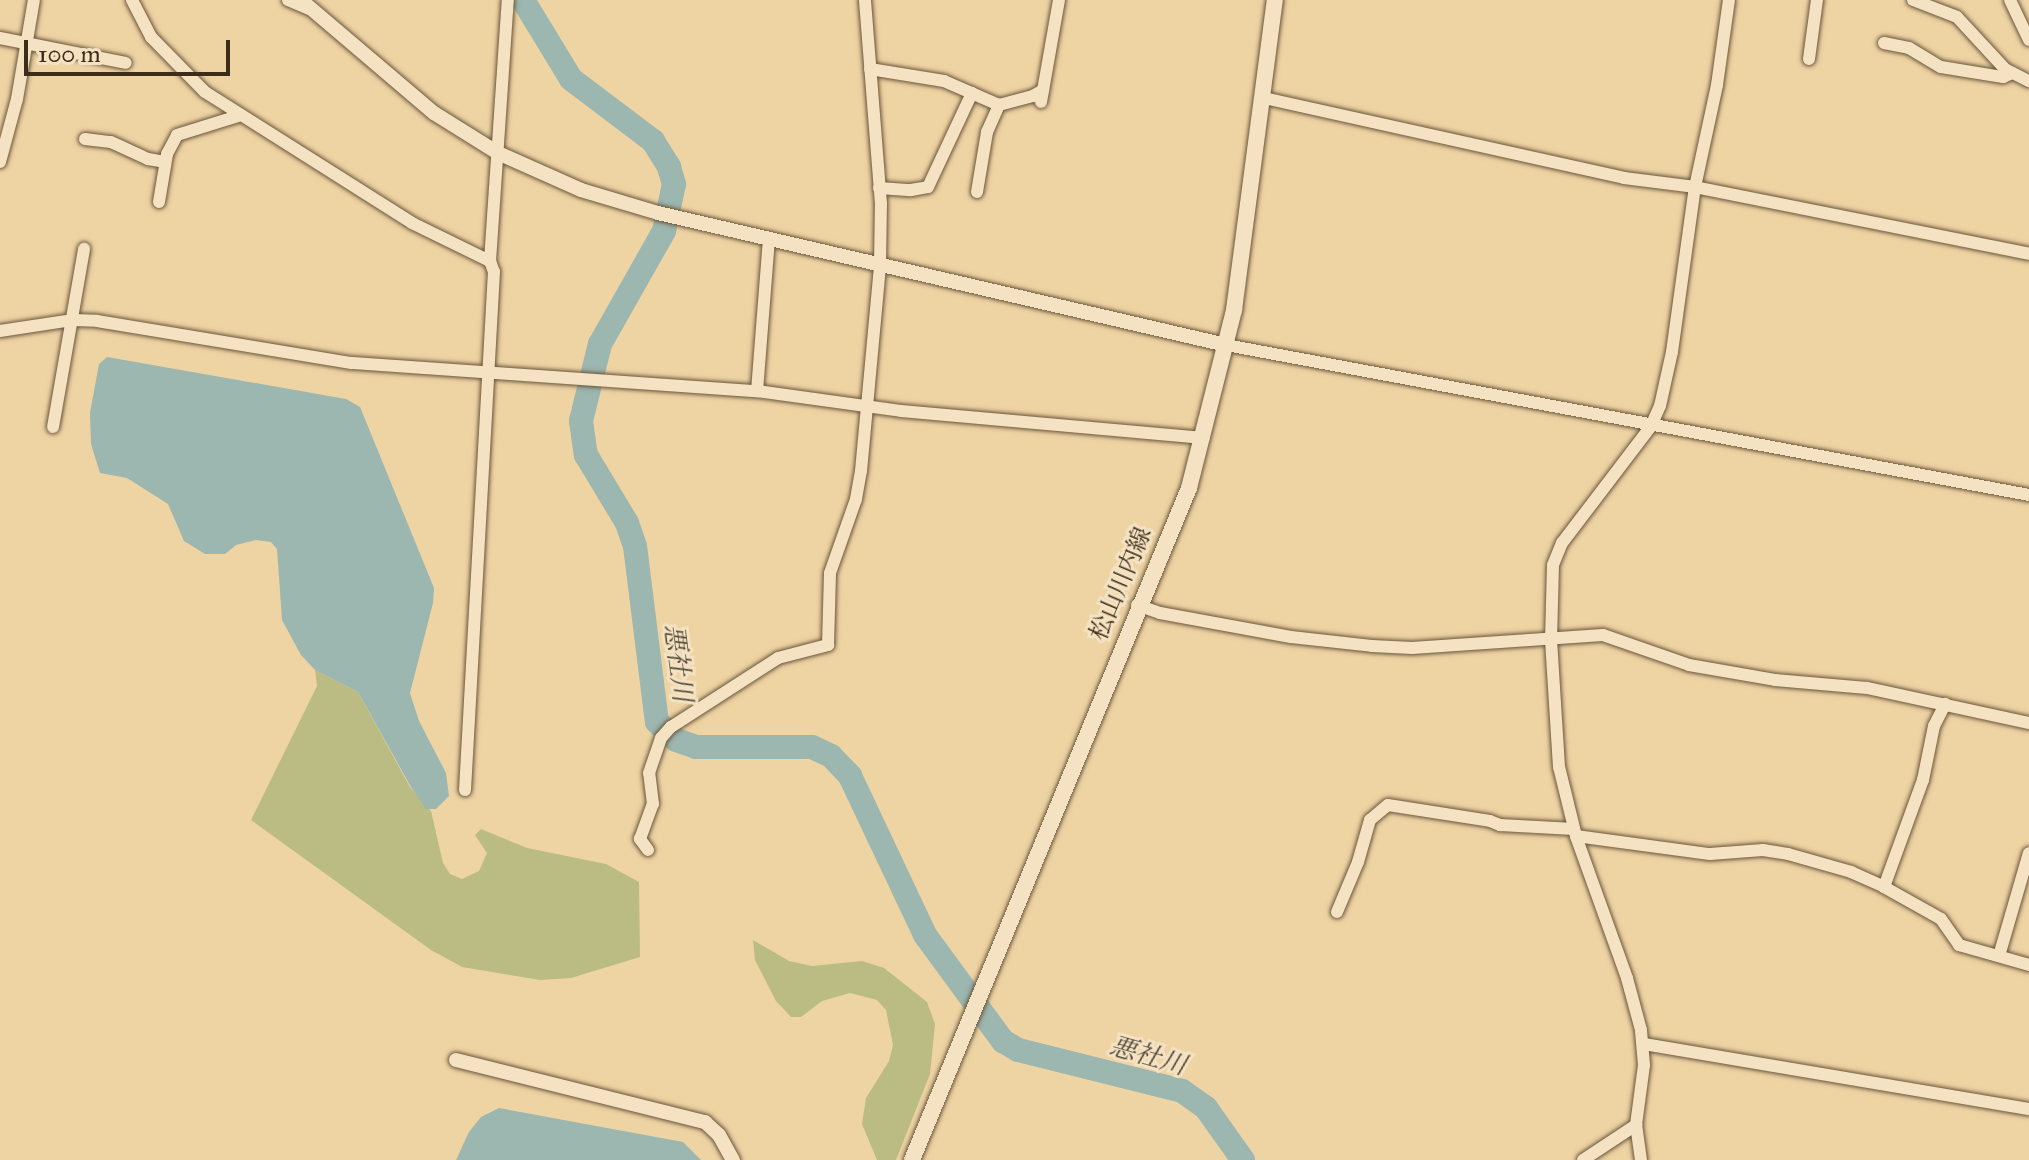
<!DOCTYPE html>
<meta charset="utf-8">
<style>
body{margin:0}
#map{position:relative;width:2029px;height:1160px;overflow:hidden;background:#eed3a3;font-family:"IM FELL Great Primer","Noto Serif JP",serif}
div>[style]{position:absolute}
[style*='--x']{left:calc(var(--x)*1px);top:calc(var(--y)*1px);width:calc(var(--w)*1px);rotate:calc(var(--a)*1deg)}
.green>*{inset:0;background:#bbbc84}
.water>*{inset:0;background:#9cb6b0}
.river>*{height:24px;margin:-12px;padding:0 12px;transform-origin:12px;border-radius:12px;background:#9cb6b0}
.roads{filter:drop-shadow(0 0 2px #69563b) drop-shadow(0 0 2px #69563b)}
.minor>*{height:12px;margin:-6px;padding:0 6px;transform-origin:6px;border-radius:6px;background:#f4e2c3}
.tertiary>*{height:14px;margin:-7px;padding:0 7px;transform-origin:7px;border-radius:7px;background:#f4e2c3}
.secondary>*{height:16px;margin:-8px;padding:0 8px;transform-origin:8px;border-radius:8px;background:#f4e2c3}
span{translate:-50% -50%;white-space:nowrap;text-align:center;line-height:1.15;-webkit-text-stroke:6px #f4e2c3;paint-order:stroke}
.street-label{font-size:24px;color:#3d2c18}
.water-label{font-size:26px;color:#504836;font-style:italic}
.scale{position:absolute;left:24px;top:40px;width:206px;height:36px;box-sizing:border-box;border:4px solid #3d2c18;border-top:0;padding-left:10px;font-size:24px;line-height:28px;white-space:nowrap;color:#3d2c18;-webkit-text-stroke:6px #f4e2c3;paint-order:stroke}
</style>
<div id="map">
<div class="green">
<div style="clip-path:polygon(315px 670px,358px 692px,410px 787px,431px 811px,443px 863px,450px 874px,462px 879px,479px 871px,487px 853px,475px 835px,481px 829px,527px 848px,606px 864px,639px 882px,640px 957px,571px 978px,540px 980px,462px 967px,431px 950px,251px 820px,317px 686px)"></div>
<div style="clip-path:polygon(753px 940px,789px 961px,812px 966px,862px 961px,884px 968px,927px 1002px,935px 1024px,930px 1074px,896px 1160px,877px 1160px,862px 1124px,866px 1098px,889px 1061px,893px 1045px,886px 1010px,877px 1000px,850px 993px,822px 1001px,801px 1017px,791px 1017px,776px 1001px,755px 960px)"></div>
</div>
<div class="water">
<div style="clip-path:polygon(107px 357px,346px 399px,360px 407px,434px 588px,433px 603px,410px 693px,419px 721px,446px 773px,449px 796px,436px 809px,426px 809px,411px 787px,358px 692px,315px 670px,301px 655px,282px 620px,277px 549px,271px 542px,256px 540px,236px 545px,225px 554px,205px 554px,184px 541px,168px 504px,127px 478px,100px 473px,91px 444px,90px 413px,99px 364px)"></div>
<div style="clip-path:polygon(499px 1108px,683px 1142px,701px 1160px,456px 1160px,469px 1132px,481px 1117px)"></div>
</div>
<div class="river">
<div style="--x:523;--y:0;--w:92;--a:58.7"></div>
<div style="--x:571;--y:79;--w:103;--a:37.1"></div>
<div style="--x:653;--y:141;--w:31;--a:58"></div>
<div style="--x:669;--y:167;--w:18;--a:74"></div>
<div style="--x:674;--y:184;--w:48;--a:102"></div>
<div style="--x:664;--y:231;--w:130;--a:119.5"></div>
<div style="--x:600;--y:344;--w:79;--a:103.9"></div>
<div style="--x:581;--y:421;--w:34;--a:82"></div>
<div style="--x:586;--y:455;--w:79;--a:58.9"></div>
<div style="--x:627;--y:523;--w:24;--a:71"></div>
<div style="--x:635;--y:546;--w:177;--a:82.9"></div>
<div style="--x:657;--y:722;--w:26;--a:43"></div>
<div style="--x:676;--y:740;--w:21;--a:19"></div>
<div style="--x:696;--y:747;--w:116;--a:0"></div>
<div style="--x:812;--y:747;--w:21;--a:25"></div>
<div style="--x:831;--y:756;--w:28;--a:46"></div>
<div style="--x:850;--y:776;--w:176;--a:64.7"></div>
<div style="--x:925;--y:935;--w:132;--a:53.7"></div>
<div style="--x:1003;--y:1041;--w:17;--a:31"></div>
<div style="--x:1018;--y:1050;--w:169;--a:14"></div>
<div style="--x:1182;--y:1091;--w:29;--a:35"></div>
<div style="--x:1206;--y:1108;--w:64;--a:54.6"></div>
</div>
<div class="roads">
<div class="minor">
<div style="--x:132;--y:0;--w:42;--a:62.8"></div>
<div style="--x:151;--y:37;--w:77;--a:45.5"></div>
<div style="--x:205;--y:92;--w:245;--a:32.3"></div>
<div style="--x:412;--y:223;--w:87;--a:26"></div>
<div style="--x:288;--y:0;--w:23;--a:23"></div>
<div style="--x:1913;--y:0;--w:47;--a:21.1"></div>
<div style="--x:1957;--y:17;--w:71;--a:47.3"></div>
<div style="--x:2005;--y:69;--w:27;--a:27"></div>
<div style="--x:2010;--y:0;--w:44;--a:64.6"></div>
<div style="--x:0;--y:38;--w:128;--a:11.2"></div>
<div style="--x:1884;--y:43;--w:25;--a:11"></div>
<div style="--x:1909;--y:48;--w:37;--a:31"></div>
<div style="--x:1941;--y:67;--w:63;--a:9.2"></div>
<div style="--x:2003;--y:77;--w:10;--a:-24"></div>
<div style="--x:1809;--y:59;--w:60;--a:-82.3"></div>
<div style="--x:870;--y:69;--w:75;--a:9.2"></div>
<div style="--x:944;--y:81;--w:60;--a:23.6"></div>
<div style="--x:999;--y:105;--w:35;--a:-15"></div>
<div style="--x:1033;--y:96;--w:12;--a:-31"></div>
<div style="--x:1264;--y:98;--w:369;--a:12.5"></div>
<div style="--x:1624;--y:178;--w:72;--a:7.2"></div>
<div style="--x:1695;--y:187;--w:341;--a:11.3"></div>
<div style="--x:1041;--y:102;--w:104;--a:-80"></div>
<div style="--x:85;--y:139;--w:26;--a:7"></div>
<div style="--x:111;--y:142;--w:41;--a:24.7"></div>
<div style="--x:148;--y:159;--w:17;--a:10"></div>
<div style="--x:0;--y:162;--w:65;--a:-74.9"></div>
<div style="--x:17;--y:99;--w:100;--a:-80.3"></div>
<div style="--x:879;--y:188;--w:32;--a:4"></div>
<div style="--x:911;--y:190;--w:17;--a:-10"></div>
<div style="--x:928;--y:187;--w:104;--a:-64.9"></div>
<div style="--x:977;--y:192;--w:61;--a:-80.5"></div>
<div style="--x:987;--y:132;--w:30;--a:-66"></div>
<div style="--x:159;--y:202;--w:49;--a:-80.5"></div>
<div style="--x:167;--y:154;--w:21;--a:-62"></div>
<div style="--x:177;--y:135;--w:64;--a:-17.3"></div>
<div style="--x:0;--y:331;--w:74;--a:-8.6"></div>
<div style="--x:73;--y:320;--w:24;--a:2"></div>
<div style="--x:97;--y:321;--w:258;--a:9.4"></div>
<div style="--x:352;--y:363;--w:406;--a:4"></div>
<div style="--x:757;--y:391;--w:145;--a:7.9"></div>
<div style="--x:901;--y:411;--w:304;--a:5.1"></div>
<div style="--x:1226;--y:345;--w:817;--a:10.58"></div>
<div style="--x:757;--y:391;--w:153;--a:-85.5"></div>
<div style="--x:53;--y:427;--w:181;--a:-80.1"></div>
<div style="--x:1137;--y:605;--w:24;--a:19"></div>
<div style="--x:1160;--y:613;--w:133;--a:10.4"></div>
<div style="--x:1291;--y:637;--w:81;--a:6.3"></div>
<div style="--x:1372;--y:646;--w:40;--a:2.9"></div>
<div style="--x:1412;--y:648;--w:191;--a:-3.9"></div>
<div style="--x:1603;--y:635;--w:91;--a:19.2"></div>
<div style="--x:1689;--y:665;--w:87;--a:9.9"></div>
<div style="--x:1775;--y:680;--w:92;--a:5"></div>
<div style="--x:1867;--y:688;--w:166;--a:12.2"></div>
<div style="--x:465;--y:790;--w:519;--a:-86.8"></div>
<div style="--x:494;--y:272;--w:12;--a:-110"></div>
<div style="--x:490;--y:261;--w:262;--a:-86.1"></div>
<div style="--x:1576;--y:836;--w:135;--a:7.7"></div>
<div style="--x:1710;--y:854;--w:53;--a:-4.3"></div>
<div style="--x:1763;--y:850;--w:25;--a:9"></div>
<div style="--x:1788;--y:854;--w:66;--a:15.9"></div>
<div style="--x:1851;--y:872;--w:36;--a:24"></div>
<div style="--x:1884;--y:887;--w:65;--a:29.3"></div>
<div style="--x:1941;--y:919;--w:32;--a:55"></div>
<div style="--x:1959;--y:945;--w:73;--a:15.9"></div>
<div style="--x:648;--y:850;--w:14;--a:-126"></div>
<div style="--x:640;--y:839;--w:37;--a:-70"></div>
<div style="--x:653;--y:804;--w:31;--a:-97"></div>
<div style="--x:649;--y:773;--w:37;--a:-71"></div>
<div style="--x:661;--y:738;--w:15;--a:-48"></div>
<div style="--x:671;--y:727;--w:127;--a:-32.8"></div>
<div style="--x:778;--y:658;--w:52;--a:-14.6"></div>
<div style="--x:828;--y:645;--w:72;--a:-88.4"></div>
<div style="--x:830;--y:573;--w:78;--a:-70.6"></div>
<div style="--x:856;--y:499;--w:28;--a:-80"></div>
<div style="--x:861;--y:471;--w:207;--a:-84.7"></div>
<div style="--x:880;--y:265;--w:61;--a:-89.1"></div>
<div style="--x:881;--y:204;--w:205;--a:-94.5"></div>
<div style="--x:1884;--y:887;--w:114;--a:-70"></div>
<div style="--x:1923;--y:780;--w:55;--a:-78.5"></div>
<div style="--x:1934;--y:726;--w:25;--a:-63"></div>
<div style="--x:1337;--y:912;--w:54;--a:-67.2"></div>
<div style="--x:1358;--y:862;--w:44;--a:-74.1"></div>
<div style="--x:1370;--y:820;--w:23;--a:-40"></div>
<div style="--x:1388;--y:805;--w:103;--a:8.9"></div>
<div style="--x:1490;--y:821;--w:11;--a:22"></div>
<div style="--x:1500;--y:825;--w:74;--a:3.1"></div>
<div style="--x:1999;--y:956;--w:107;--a:-73.8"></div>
<div style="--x:1644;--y:1044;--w:390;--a:9.6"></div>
<div style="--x:1583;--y:1160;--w:64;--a:-33.4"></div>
<div style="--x:1641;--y:1160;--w:35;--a:-98"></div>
<div style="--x:1636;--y:1125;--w:61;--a:-82.4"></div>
<div style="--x:1644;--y:1065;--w:35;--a:-95"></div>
<div style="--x:1641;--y:1030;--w:54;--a:-105.1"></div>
<div style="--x:1627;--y:978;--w:151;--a:-109.8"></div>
<div style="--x:1576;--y:836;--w:71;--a:-103.8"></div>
<div style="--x:1559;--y:767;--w:126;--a:-93.6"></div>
<div style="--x:1551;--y:641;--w:76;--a:-88.5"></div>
<div style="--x:1553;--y:565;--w:24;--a:-68"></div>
<div style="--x:1562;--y:543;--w:147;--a:-52.7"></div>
<div style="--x:1651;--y:426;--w:22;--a:-66"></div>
<div style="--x:1660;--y:406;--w:55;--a:-77.5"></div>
<div style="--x:1672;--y:352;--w:167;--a:-82.1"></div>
<div style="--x:1695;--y:187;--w:104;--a:-77.8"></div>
<div style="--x:1717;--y:85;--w:86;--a:-82"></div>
</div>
<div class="tertiary">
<div style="--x:301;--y:0;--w:175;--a:40.4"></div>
<div style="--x:434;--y:113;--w:75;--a:32"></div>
<div style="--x:498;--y:153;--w:91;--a:24"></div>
<div style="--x:581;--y:190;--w:80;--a:16.6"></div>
<div style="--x:658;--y:213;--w:583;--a:13.08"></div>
<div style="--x:456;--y:1060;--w:257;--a:14"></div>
<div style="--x:705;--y:1122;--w:19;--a:43"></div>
<div style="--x:719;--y:1135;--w:29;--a:61"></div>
</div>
<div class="secondary">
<div style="--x:912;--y:1160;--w:727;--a:-67.6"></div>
<div style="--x:1189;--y:488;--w:184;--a:-75.8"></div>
<div style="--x:1234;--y:310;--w:313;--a:-82.5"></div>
</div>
</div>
<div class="street-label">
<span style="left:1121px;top:584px;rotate:-67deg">松山川内線</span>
</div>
<div class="water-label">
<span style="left:678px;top:663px;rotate:83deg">悪社川</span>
<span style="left:1148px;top:1056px;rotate:16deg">悪社川</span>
</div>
<div class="scale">100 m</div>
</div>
